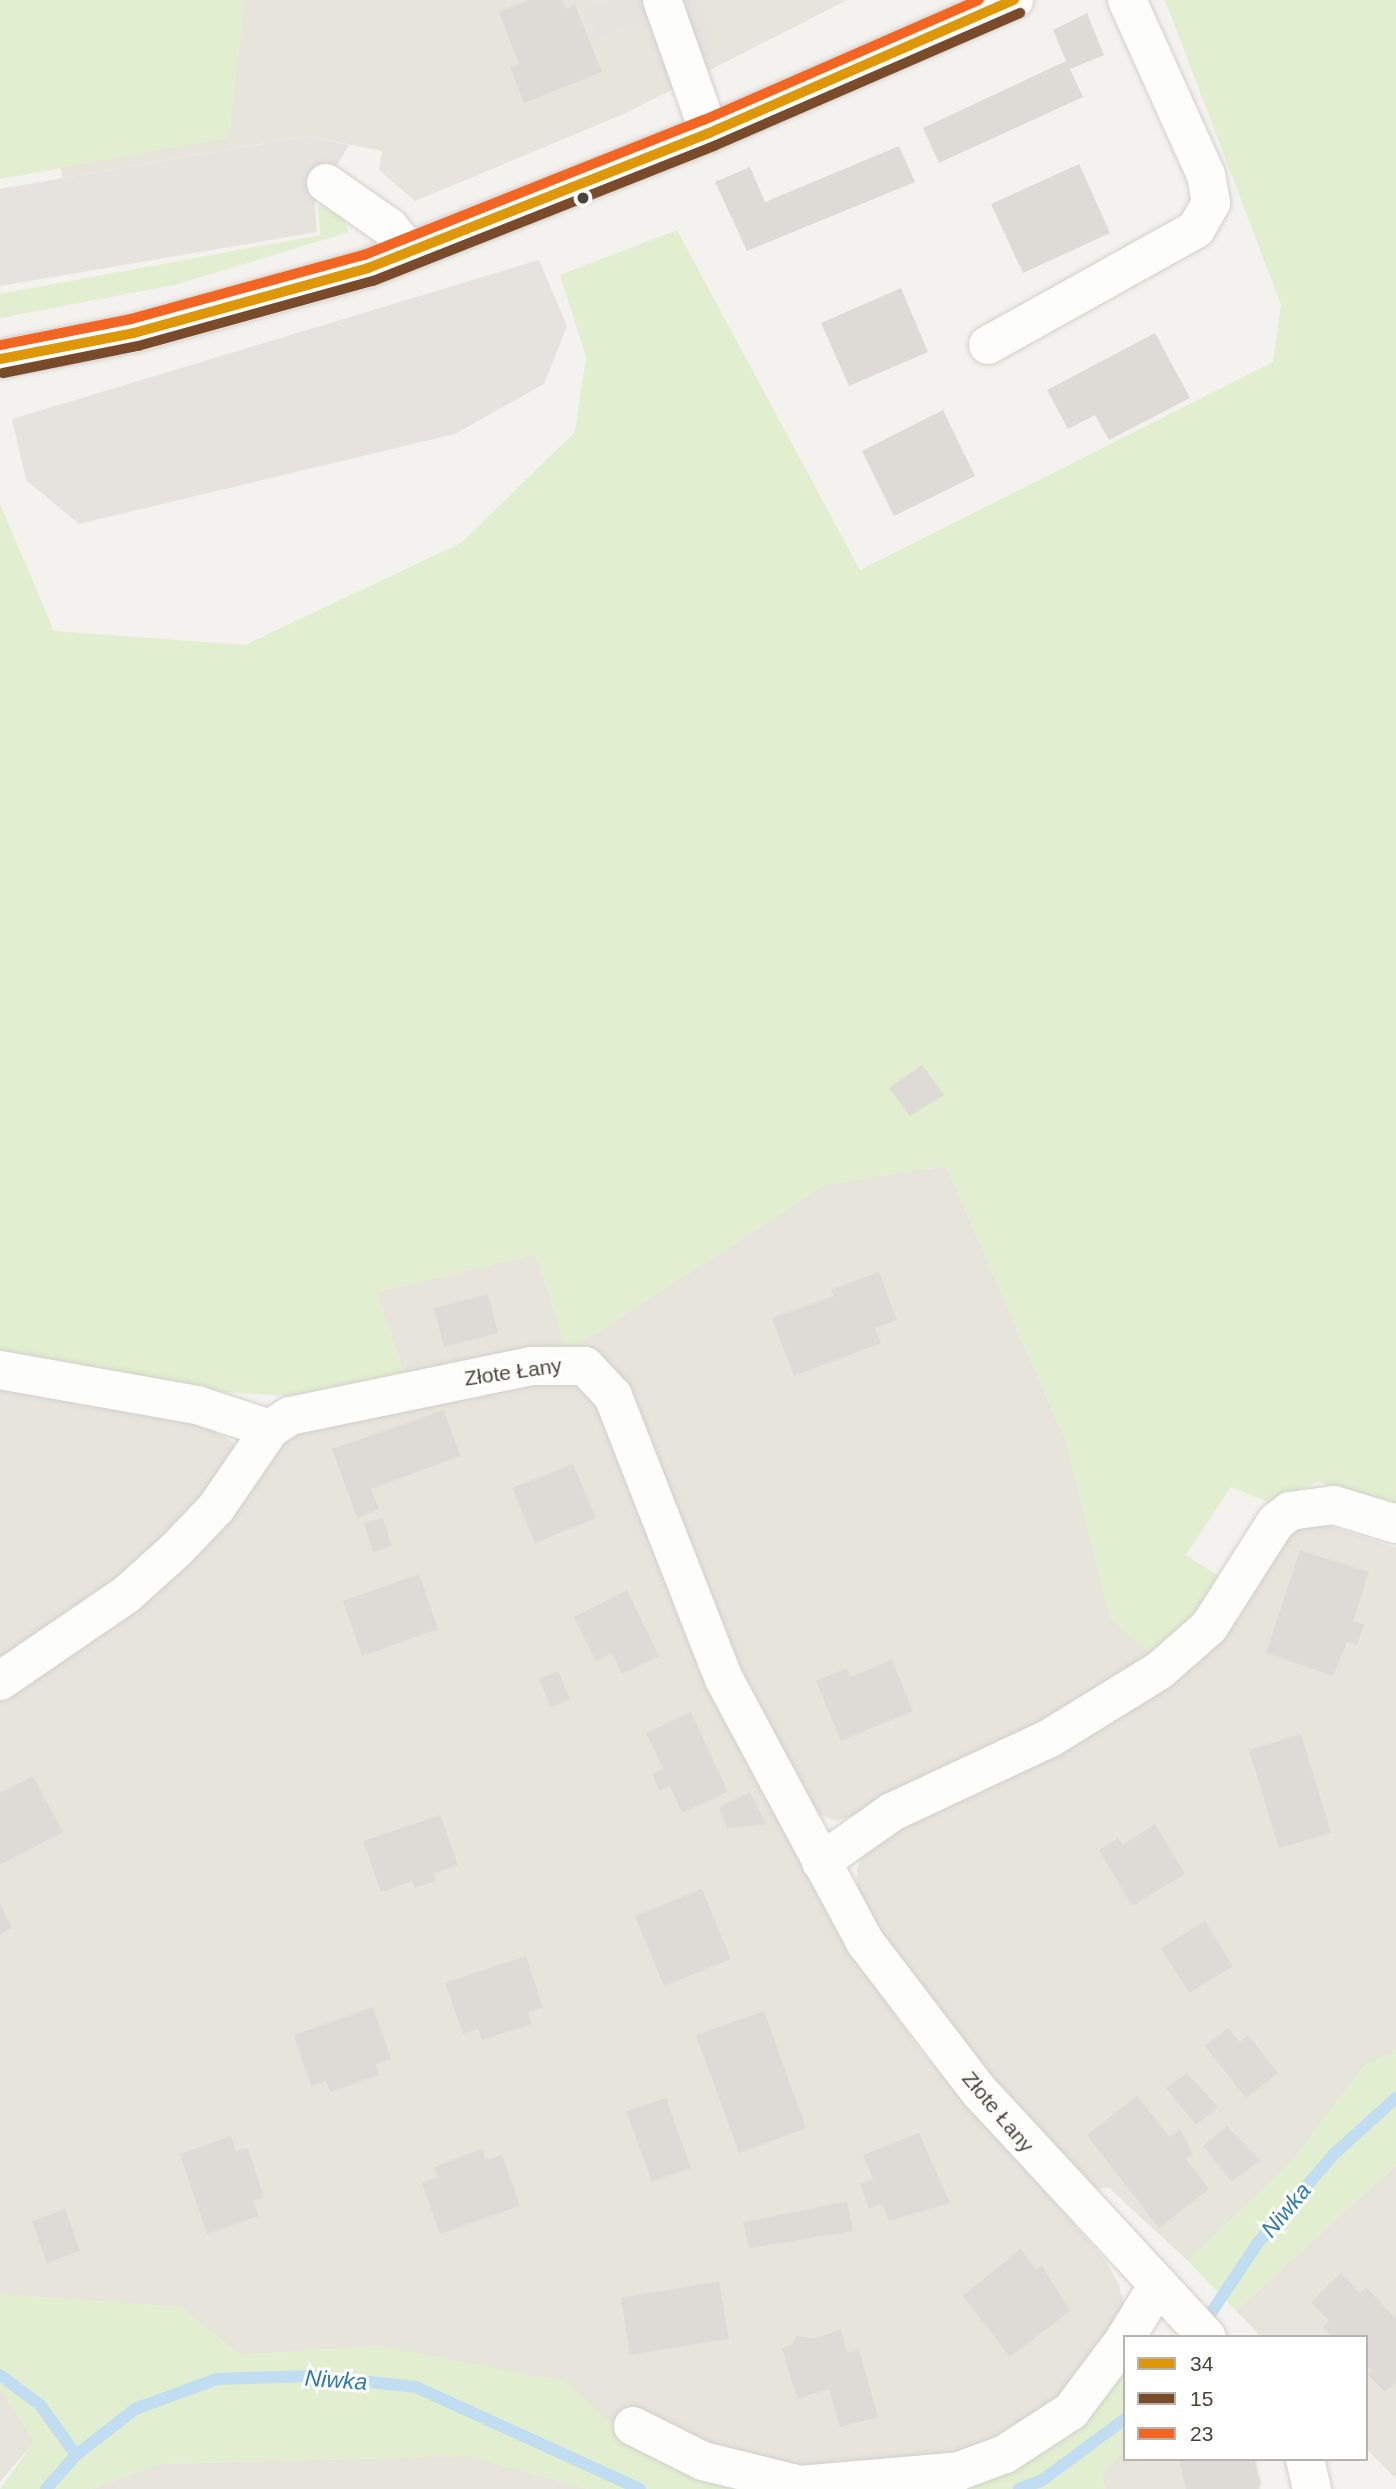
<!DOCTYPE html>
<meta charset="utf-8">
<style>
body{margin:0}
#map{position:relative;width:1396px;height:2489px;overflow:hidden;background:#f4f2ee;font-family:Arial,sans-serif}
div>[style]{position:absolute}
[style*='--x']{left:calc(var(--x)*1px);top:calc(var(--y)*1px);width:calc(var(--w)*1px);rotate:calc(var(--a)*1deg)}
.residential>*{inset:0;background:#e7e4dc}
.green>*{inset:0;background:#e1eecf}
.parking>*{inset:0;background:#e6e3df}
.stream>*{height:12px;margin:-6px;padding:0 6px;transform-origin:6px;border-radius:6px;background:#c0ddf1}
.building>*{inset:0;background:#dedbd6}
.roads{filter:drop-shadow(0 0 2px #d2d0cb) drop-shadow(0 0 2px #d2d0cb)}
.minor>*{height:38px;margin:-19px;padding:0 19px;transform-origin:19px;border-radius:19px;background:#fdfdfc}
.bus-1>*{height:10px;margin:-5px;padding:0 5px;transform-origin:5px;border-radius:5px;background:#dd9709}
.bus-2>*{height:10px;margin:-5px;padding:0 5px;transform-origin:5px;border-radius:5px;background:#7a4b2a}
.bus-3>*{height:10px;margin:-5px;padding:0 5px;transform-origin:5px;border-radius:5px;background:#f26522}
.dots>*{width:19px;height:19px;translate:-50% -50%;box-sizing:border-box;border:4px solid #fff;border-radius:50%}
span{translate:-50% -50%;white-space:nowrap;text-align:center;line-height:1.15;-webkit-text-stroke:6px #fff;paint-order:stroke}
.street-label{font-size:21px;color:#4b4439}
.water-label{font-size:23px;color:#2e7ab2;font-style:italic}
.legend{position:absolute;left:1123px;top:2335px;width:245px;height:126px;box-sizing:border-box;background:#fff;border:2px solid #b7b4b0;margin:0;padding:9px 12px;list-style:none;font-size:21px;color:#4b4439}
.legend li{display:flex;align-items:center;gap:14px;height:35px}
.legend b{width:35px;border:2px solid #b7b4b0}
</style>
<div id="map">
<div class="residential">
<div style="clip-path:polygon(144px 0,847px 0,626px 113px,415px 201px,379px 170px,382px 151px,307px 136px,62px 178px,49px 87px)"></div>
<div style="clip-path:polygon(946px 1166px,1066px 1442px,1110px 1618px,1154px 1655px,1056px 1719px,879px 1808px,836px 1821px,810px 1811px,785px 1783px,608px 1362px,592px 1354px,407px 1383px,377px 1292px,536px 1254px,567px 1352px,825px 1185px)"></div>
<div style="clip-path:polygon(532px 1375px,588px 1384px,855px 1952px,915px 2044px,1106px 2261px,1119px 2285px,1124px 2304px,1079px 2390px,953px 2463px,799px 2471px,626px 2438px,382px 2346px,240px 2355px,181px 2307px,0 2294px,0 1695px,281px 1438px)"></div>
<div style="clip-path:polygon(0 1382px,186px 1415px,233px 1442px,238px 1456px,173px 1540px,0 1671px)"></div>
<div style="clip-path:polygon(1314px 1521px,1396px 1548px,1396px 2050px,1364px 2066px,1292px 2161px,1188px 2261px,1109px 2188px,1090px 2189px,1009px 2101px,881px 1934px,857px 1892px,857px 1869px,865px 1846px,1088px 1725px,1291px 1529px)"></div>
<div style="clip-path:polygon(1396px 2165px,1396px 2479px,1366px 2448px,1366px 2337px,1261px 2337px,1236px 2311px)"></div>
<div style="clip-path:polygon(0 2388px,34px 2442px,0 2482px)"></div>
<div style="clip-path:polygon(1125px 2451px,1125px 2459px,1256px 2459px,1262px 2484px,1260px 2489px,1105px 2489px,1102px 2472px)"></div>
<div style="clip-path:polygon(468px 2456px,588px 2489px,90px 2489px,162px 2464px)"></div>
</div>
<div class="green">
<div style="clip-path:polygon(0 0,245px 0,229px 138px,0 179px)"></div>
<div style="clip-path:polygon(1165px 0,1396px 0,1396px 1503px,1318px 1482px,1268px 1502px,1231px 1487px,1186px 1555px,1226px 1581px,1203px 1619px,1154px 1655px,1110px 1618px,1066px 1442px,946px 1166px,825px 1185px,567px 1352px,536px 1254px,377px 1292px,407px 1383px,291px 1396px,202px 1391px,0 1358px,0 504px,54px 631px,245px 645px,461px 543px,575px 432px,586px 357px,560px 275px,677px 230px,860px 570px,1273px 362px,1281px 305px)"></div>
<div style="clip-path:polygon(318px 205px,342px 217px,349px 232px,174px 285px,0 318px,0 294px,320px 235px)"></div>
<div style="clip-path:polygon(1396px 2050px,1396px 2165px,1236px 2311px,1188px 2261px,1292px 2161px,1364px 2066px)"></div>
<div style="clip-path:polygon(0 2294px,181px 2307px,240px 2355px,382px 2346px,565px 2381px,626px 2438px,765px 2489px,588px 2489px,468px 2456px,162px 2464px,90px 2489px,0 2489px,34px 2442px,0 2388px)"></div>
<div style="clip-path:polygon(1125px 2364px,1125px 2451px,1102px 2472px,1105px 2489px,902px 2489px,942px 2483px)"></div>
</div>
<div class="parking">
<div style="clip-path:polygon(612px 0,696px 0,715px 53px,675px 68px,656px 16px,597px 37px,586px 9px)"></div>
<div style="clip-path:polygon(307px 136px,349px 145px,315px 203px,317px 232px,0 286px,0 189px)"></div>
<div style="clip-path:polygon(539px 260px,567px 326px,544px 384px,455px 434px,79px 524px,26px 480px,12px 419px)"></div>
</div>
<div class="stream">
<div style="--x:1203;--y:2325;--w:97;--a:-56.3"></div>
<div style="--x:1257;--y:2244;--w:118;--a:-49.5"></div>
<div style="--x:1334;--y:2154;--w:84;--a:-42.1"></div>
<div style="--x:0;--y:2375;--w:50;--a:36.9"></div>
<div style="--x:40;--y:2405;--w:62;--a:54.2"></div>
<div style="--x:46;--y:2489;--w:45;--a:-48.6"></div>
<div style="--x:76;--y:2455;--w:75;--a:-37.9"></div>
<div style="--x:135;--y:2409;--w:87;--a:-20.1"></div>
<div style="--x:217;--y:2379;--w:96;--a:-1.8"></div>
<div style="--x:313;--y:2376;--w:104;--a:6.1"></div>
<div style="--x:416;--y:2387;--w:246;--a:24.5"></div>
<div style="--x:1019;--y:2489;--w:23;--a:-20"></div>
<div style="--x:1041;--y:2481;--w:104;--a:-36.4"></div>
</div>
<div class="building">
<div style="clip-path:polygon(528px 0,562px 0,566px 9px,575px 5px,602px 72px,524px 103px,510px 67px,519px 64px,499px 12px)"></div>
<div style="clip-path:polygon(1087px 13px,1104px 55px,1070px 69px,1083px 97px,939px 163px,923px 128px,1066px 61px,1053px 30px)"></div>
<div style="clip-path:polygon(899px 146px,915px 182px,747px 251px,715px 182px,750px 167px,765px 202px)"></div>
<div style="clip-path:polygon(1079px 164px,1110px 233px,1023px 273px,991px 204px)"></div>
<div style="clip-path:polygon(901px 288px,928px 352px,849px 386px,821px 323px)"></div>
<div style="clip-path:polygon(1155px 333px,1190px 398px,1109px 440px,1095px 415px,1068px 429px,1047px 390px)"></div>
<div style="clip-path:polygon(943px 410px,975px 476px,894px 516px,862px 451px)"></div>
<div style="clip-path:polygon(922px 1065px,944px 1095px,910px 1116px,889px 1088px)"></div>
<div style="clip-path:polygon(879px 1272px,897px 1320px,875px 1328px,881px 1343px,794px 1376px,772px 1318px,834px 1296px,831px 1290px)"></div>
<div style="clip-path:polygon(488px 1294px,498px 1333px,444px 1347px,434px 1308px)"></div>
<div style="clip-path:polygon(444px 1410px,460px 1456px,371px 1489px,379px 1509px,357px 1518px,332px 1449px)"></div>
<div style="clip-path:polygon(573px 1464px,596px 1518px,535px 1543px,512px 1488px)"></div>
<div style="clip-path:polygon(383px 1518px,392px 1546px,373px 1552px,364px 1523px)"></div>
<div style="clip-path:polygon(1300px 1550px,1369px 1572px,1353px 1621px,1364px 1625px,1357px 1645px,1347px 1642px,1333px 1676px,1266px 1653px)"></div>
<div style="clip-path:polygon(419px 1574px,438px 1629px,362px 1656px,343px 1601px)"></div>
<div style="clip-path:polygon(627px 1590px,659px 1656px,622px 1674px,612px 1653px,596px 1661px,574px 1617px)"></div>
<div style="clip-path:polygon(892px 1660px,913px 1711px,841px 1741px,816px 1681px,847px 1668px,850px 1677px)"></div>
<div style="clip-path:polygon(558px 1671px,570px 1699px,551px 1707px,539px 1679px)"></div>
<div style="clip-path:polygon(691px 1712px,728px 1792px,682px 1813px,670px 1786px,659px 1790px,652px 1774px,663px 1769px,646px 1733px)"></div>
<div style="clip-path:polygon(1301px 1734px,1331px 1833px,1279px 1848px,1249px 1750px)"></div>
<div style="clip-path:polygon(33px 1776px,63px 1832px,0 1865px,0 1793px)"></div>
<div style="clip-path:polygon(750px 1792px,766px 1824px,727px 1828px,719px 1807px)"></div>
<div style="clip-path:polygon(440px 1815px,458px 1865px,433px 1874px,436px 1881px,415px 1888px,412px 1881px,381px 1892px,363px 1841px)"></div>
<div style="clip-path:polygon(1155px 1824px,1185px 1874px,1132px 1906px,1099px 1850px,1118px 1838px,1122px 1845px)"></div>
<div style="clip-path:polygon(702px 1889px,731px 1959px,664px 1986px,635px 1916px)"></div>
<div style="clip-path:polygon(0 1903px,12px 1928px,0 1934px)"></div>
<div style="clip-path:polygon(1205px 1921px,1233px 1966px,1189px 1993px,1161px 1948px)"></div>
<div style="clip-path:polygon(526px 1956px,543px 2007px,528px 2013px,532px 2024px,482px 2040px,478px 2029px,463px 2034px,445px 1983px)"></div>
<div style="clip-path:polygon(373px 2007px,391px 2059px,376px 2064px,379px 2075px,330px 2092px,326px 2081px,311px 2086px,294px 2035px)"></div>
<div style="clip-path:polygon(764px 2011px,806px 2128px,739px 2153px,696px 2035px)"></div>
<div style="clip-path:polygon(1228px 2028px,1240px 2042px,1248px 2035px,1278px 2073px,1246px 2098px,1205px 2046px)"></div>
<div style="clip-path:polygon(1187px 2073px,1218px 2107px,1196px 2125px,1166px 2088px)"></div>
<div style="clip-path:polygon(1137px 2096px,1170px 2137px,1180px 2129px,1193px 2154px,1186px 2159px,1209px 2189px,1159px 2228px,1087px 2135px)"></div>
<div style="clip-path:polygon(666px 2098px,691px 2168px,652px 2182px,626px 2111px)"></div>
<div style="clip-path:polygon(1227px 2126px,1260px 2160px,1232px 2182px,1203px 2146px)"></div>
<div style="clip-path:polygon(919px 2133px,950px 2203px,889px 2221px,882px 2204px,869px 2209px,860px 2184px,873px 2179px,863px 2155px)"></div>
<div style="clip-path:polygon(231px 2136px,236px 2151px,248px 2148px,264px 2198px,253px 2201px,259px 2216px,207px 2234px,180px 2154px)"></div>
<div style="clip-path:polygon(482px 2149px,486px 2160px,502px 2155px,520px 2206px,440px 2234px,422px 2183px,438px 2177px,434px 2167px)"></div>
<div style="clip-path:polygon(847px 2201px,853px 2231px,749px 2248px,743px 2222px)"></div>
<div style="clip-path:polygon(65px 2209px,80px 2251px,47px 2263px,32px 2221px)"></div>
<div style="clip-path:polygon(1020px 2249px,1036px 2270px,1042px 2266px,1070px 2311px,1010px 2357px,963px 2296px)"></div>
<div style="clip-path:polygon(1341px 2273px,1360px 2293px,1366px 2287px,1396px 2319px,1396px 2382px,1385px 2392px,1367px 2374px,1372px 2371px,1366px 2366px,1366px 2337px,1332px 2337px,1323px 2327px,1329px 2321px,1311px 2302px)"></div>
<div style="clip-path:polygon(719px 2281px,729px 2339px,630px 2355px,621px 2298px)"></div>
<div style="clip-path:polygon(841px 2330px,847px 2353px,859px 2350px,878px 2417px,840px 2427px,829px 2389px,797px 2399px,782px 2348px,792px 2345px,796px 2336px,815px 2338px)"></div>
<div style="clip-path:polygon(1179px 2459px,1254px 2459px,1260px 2484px,1257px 2489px,1186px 2489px)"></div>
</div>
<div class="roads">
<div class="minor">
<div style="--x:662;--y:0;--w:141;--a:70.5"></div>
<div style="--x:326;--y:183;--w:77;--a:34.9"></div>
<div style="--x:389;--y:227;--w:32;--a:51"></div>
<div style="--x:988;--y:345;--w:238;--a:-29.1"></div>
<div style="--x:1196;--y:229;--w:30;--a:-60"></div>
<div style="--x:1211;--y:203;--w:28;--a:-100"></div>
<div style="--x:1206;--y:175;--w:192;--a:-114.3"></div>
<div style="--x:0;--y:359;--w:136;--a:-11"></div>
<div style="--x:134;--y:333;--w:243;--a:-15.5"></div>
<div style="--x:368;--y:268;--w:367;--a:-21.6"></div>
<div style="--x:709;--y:133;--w:333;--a:-23.6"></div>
<div style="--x:0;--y:1370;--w:200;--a:10.1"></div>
<div style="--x:197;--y:1405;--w:77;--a:18.2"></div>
<div style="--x:0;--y:1681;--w:154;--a:-34.4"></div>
<div style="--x:127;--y:1594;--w:67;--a:-42"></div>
<div style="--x:177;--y:1549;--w:57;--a:-46.4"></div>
<div style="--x:216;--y:1508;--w:96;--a:-55.6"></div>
<div style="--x:270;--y:1429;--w:24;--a:-33"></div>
<div style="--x:290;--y:1416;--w:246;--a:-11.7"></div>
<div style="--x:531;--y:1366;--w:54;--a:0"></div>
<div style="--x:585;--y:1366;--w:41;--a:47"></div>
<div style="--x:613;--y:1396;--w:304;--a:68.6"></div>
<div style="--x:724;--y:1679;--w:298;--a:61.8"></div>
<div style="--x:865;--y:1942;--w:188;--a:52.6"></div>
<div style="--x:979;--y:2091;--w:335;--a:47.2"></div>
<div style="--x:821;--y:1862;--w:87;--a:-35.2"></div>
<div style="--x:892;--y:1812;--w:174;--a:-25.1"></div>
<div style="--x:1050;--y:1738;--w:129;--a:-31.7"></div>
<div style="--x:1160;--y:1670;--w:65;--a:-41.3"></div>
<div style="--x:1209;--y:1627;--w:125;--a:-57.5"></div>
<div style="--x:1276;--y:1522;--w:18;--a:-38"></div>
<div style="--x:1290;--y:1511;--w:44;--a:-7.8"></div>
<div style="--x:1334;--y:1505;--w:65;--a:17"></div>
<div style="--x:1126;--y:2337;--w:61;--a:-58.4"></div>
<div style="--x:633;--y:2426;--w:78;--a:26.6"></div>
<div style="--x:703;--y:2461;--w:100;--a:13.9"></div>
<div style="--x:800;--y:2485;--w:160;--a:-5"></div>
<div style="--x:959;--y:2471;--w:49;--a:-20.3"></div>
<div style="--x:1005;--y:2454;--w:79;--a:-33.1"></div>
<div style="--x:1071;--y:2411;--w:90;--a:-53.1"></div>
<div style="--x:1305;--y:2459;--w:31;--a:77"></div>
</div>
</div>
<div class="bus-1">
<div style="--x:0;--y:359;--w:136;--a:-11"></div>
<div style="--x:134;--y:333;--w:243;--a:-15.5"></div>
<div style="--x:368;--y:268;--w:367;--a:-21.6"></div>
<div style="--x:709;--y:133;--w:333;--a:-23.6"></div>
</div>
<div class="bus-2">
<div style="--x:3;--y:373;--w:138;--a:-11.3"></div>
<div style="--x:138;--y:346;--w:244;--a:-15.5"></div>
<div style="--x:373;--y:281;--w:367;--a:-21.6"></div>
<div style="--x:714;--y:146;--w:334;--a:-23.5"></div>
</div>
<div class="bus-3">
<div style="--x:0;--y:345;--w:134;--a:-11.2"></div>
<div style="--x:131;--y:319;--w:242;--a:-15.4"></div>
<div style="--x:364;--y:255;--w:366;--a:-21.7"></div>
<div style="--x:704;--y:120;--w:300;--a:-23.6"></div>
</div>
<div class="dots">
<div style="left:583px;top:198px;background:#4b4439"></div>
</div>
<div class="street-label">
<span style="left:513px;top:1372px;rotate:-8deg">Złote Łany</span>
<span style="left:998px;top:2112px;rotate:50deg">Złote Łany</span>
</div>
<div class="water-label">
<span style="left:1286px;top:2210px;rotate:-50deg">Niwka</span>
<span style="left:336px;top:2380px;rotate:4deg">Niwka</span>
</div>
<ul class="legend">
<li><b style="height:9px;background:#dd9709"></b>34</li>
<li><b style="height:9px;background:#7a4b2a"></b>15</li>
<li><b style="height:9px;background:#f26522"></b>23</li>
</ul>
</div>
